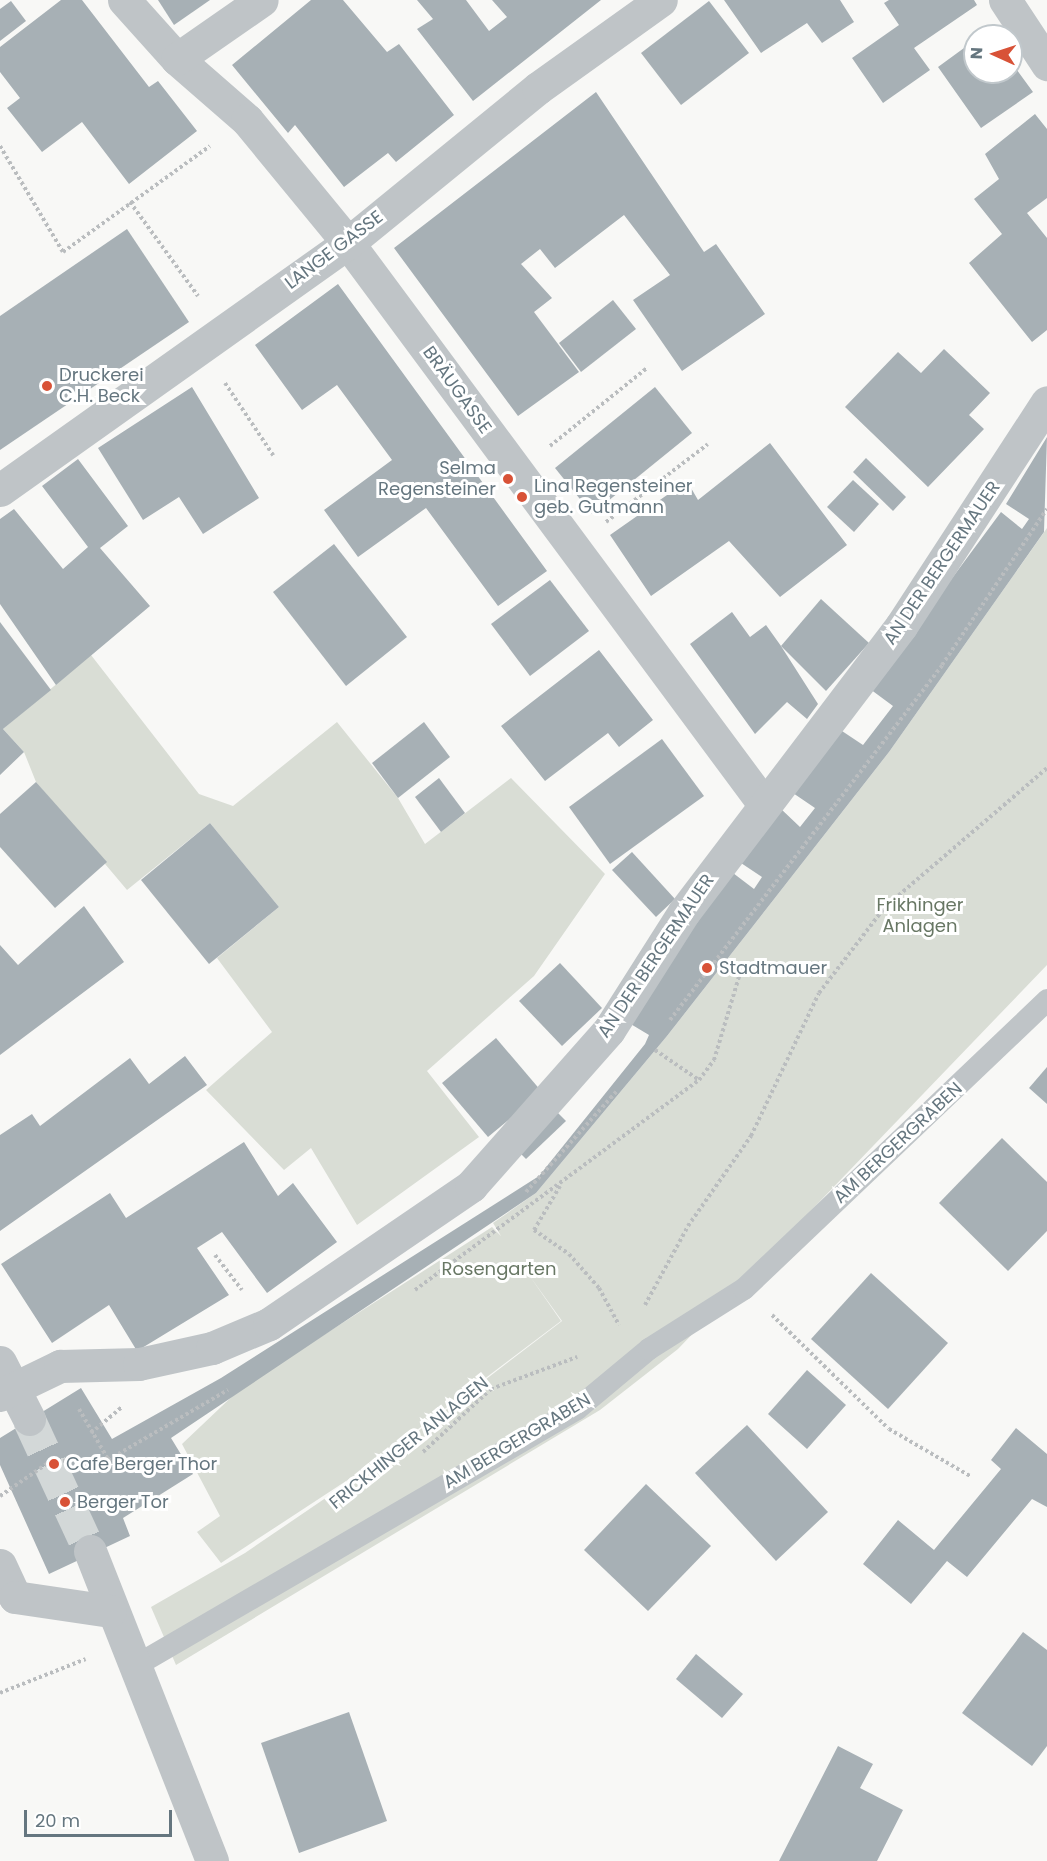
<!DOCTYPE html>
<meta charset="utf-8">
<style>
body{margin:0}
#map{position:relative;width:1047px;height:1861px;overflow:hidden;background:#f8f8f6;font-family:Poppins,sans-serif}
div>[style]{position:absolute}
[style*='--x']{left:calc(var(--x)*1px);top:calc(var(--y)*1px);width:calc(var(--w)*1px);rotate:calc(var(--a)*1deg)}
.green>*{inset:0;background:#d9ddd5}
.building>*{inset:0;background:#a7b0b5}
.secondary-tunnel>*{height:33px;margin-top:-16.5px;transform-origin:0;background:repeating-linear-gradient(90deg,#d3d8d8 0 33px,transparent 0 49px)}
.path>*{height:4px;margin-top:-2px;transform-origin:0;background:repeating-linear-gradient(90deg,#babdbf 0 3px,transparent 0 6px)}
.lane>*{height:22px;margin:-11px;padding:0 11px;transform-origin:11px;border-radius:11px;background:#bfc4c7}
.street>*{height:33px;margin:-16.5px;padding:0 16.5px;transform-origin:16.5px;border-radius:16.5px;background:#bfc4c7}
.dots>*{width:16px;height:16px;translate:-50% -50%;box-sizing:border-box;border:3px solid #fff;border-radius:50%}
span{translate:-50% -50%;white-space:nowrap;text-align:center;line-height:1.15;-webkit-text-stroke:6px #fff;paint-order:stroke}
.street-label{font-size:18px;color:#65767f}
.poi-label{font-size:18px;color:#65767f}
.left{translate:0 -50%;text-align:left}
.right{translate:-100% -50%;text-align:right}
.park-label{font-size:18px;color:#687764}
.north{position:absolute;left:963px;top:24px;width:60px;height:60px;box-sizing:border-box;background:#fff;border:2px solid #c1c8cc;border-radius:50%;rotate:273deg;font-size:16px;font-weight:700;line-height:24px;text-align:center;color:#65767f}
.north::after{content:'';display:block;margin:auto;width:21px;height:27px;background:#d85237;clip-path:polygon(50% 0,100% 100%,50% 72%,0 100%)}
.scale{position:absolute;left:24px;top:1810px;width:148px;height:27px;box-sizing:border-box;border:3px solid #65767f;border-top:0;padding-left:8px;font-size:18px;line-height:21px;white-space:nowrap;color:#65767f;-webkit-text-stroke:4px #fff;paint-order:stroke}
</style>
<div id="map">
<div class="green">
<div style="clip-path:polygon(1047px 528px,1047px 965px,678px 1349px,600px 1410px,176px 1665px,151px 1607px,245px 1553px,374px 1465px,562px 1321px,529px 1275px,561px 1321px,372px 1464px,221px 1563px,197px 1532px,220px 1516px,182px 1444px,241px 1388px,492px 1227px,501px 1236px,493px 1223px,536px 1193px,667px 1036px,889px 752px)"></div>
<div style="clip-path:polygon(91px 655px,199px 794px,233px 806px,337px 722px,398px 798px,425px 844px,511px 778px,605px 874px,534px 976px,427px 1071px,479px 1137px,357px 1225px,311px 1148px,284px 1170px,206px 1090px,272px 1032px,217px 958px,279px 907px,210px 823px,127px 890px,36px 782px,24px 752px,3px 729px)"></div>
</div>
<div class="building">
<div style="clip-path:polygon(61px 0,82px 0,149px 87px,158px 81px,197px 131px,129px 184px,82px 122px,42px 152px,7px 108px,20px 98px,0 72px,0 47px)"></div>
<div style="clip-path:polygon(158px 0,210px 0,174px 25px)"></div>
<div style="clip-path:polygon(311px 0,343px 0,387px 52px,399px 44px,454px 115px,396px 162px,388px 153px,344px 187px,295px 125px,288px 133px,232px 65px)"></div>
<div style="clip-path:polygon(417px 0,466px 0,489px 31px,507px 17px,492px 0,601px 0,473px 101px,417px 29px,433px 19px)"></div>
<div style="clip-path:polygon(724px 0,840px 0,854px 22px,822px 43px,807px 23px,761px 53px)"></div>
<div style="clip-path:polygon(889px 0,974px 0,977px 5px,914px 48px,930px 70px,883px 103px,852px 58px,899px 25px,884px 3px)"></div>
<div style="clip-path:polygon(11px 1px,26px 21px,0 41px,0 9px)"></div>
<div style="clip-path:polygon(709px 1px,749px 53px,681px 105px,641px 53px)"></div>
<div style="clip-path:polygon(975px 40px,975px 72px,1011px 72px,1011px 62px,1033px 92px,981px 128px,938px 67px)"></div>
<div style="clip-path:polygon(596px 92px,704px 252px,716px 244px,765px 314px,682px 371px,633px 300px,670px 275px,624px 215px,555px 268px,540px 249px,521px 264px,552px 298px,534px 312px,579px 372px,518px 416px,394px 248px)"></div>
<div style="clip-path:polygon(1035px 114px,1047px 129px,1047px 198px,1027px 213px,1047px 238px,1047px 330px,1032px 342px,969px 263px,1002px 234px,974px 199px,999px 179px,985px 154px)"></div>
<div style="clip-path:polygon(127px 229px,189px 322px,0 450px,0 316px)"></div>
<div style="clip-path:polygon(338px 284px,547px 571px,498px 606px,426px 508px,358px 557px,324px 510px,392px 460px,337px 385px,302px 410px,255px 345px)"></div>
<div style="clip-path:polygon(613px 300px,636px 329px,581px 372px,559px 343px)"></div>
<div style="clip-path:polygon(944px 349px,990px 393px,969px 415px,984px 429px,928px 487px,845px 407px,898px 352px,921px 373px)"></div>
<div style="clip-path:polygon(192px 387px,259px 498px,203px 534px,179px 497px,143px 520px,98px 448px)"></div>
<div style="clip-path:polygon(655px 387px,692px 433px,592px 514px,555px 468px)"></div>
<div style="clip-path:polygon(1047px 437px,1044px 532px,889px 752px,667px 1036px,536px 1193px,171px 1438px,193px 1474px,123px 1518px,130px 1536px,49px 1574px,0 1465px,0 1438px,81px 1388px,112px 1439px,221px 1378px,539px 1176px,645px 1044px,649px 1035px,624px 1020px,733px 873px,754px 889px,762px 877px,741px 863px,780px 808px,800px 827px,815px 808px,790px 791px,839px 729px,863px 745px,893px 706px,870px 689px,1001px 512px,1022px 529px,1029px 519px,1006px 504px)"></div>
<div style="clip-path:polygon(770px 443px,847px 545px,780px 597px,729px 541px,651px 596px,610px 535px,687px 481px,698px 500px)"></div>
<div style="clip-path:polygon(866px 458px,906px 497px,893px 511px,853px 472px)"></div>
<div style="clip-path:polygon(78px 459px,128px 526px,100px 548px,150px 606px,56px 685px,0 604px,0 519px,14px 509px,63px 569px,88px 547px,42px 486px)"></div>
<div style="clip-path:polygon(853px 480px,879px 504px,854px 532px,827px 507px)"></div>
<div style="clip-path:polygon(334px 544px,407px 637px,346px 686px,273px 592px)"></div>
<div style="clip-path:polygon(550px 580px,589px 631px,530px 676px,491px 624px)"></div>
<div style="clip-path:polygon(821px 599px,869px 643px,826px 691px,781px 646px)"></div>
<div style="clip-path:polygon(732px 612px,750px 637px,766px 625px,781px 646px,818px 704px,807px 719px,787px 702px,755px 734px,690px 644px)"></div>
<div style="clip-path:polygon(0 622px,51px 690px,3px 729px,24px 752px,0 775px)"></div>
<div style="clip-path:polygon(599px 650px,653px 720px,619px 747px,608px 733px,545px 781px,501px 726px)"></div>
<div style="clip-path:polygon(424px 722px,450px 757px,398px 798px,372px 763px)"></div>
<div style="clip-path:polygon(662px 739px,704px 796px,610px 864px,569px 807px)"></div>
<div style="clip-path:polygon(439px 778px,465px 813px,441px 832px,415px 797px)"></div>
<div style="clip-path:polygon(36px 782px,107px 862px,55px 908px,0 847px,0 814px)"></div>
<div style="clip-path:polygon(210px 823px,279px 907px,209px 964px,141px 880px)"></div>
<div style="clip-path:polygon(632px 852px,675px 899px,656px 917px,612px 870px)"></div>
<div style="clip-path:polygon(84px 906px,124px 962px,0 1055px,0 945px,18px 965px)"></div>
<div style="clip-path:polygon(560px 963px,602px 1008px,562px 1046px,519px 1001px)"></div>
<div style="clip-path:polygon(496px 1038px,542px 1092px,488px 1137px,442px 1083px)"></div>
<div style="clip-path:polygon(185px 1056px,207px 1085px,0 1231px,0 1135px,32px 1114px,40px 1126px,130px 1058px,149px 1084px)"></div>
<div style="clip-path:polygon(1047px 1067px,1047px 1104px,1029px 1088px)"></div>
<div style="clip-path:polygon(556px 1111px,566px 1121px,526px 1159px,516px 1149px)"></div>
<div style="clip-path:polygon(1002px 1138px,1047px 1182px,1047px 1231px,1008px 1271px,939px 1203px)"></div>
<div style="clip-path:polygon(244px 1142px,278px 1196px,293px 1183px,337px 1242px,267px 1293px,222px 1232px,197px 1248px,229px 1295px,137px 1351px,109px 1305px,52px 1343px,1px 1264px,110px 1193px,126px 1218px)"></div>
<div style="clip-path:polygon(871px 1273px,948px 1343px,888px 1409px,811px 1339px)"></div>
<div style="clip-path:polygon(807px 1370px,846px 1405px,807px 1449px,768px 1414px)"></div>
<div style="clip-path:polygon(747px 1425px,828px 1512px,776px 1561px,695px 1473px)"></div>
<div style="clip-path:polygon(1016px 1428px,1047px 1454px,1047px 1507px,1032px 1499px,967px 1577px,947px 1561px,911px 1604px,863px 1564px,898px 1520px,934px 1550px,1001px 1469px,991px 1460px)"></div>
<div style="clip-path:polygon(646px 1484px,711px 1546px,648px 1611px,584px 1550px)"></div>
<div style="clip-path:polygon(1023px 1632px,1047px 1650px,1047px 1746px,1032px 1766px,962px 1713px)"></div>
<div style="clip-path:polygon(696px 1654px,743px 1694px,722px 1718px,676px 1679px)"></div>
<div style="clip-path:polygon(349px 1712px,387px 1821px,299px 1853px,261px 1743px)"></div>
<div style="clip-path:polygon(838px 1746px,873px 1764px,860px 1788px,903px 1810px,877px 1861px,779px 1861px)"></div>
</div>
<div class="secondary-tunnel">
<div style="--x:29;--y:1419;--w:145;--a:65.2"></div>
</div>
<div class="path">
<div style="--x:0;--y:146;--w:123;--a:59.3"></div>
<div style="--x:63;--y:252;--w:181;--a:-35.8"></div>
<div style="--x:130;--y:202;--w:116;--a:54.1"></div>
<div style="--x:225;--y:383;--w:87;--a:56.3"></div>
<div style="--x:550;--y:446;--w:124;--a:-38.8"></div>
<div style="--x:606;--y:522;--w:128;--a:-37.4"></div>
<div style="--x:670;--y:1020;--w:447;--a:-52.5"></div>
<div style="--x:942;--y:665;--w:188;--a:-56.1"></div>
<div style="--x:655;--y:1050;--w:53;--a:34.3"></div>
<div style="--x:560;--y:1186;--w:51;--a:120.6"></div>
<div style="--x:534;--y:1230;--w:42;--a:34.4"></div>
<div style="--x:569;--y:1254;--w:45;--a:48.6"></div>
<div style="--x:599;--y:1288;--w:42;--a:61.6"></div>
<div style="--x:526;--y:1192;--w:136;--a:-48"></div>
<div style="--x:215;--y:1255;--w:44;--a:52.4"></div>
<div style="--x:415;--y:1290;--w:353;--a:-36.5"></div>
<div style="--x:699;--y:1080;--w:25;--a:-53"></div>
<div style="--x:714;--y:1060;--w:94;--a:-73.3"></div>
<div style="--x:645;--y:1305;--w:90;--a:-61.4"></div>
<div style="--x:688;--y:1226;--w:110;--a:-55"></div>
<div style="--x:751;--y:1136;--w:158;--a:-64.6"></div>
<div style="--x:819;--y:993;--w:108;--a:-52.5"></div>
<div style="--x:885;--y:907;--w:213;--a:-40.6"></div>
<div style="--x:772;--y:1315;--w:163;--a:44.3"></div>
<div style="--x:889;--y:1429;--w:94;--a:30.1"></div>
<div style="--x:79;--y:1409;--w:58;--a:59.9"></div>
<div style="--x:91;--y:1433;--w:40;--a:-40"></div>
<div style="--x:423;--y:1452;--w:93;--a:-42.8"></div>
<div style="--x:491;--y:1389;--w:92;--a:-20.4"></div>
<div style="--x:0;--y:1496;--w:62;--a:-34.5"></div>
<div style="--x:51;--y:1461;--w:57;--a:-1"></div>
<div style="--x:108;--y:1460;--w:139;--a:-30.3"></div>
<div style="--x:0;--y:1693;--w:92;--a:-21.6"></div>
</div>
<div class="lane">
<div style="--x:137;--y:1665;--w:509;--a:-30.19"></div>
<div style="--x:577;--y:1409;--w:94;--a:-39.8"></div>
<div style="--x:649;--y:1349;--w:112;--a:-32.3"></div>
<div style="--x:744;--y:1289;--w:419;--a:-43.6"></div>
</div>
<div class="street">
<div style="--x:124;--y:0;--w:79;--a:48.1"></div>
<div style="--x:177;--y:59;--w:93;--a:41.1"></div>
<div style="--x:247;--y:120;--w:159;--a:50.6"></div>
<div style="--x:348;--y:243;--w:697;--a:53.46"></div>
<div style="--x:1005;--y:0;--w:77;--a:56.7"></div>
<div style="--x:177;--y:59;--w:103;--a:-34.8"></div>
<div style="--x:0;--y:490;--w:427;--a:-35.4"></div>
<div style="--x:348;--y:243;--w:245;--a:-39.2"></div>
<div style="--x:538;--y:88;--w:151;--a:-35.6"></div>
<div style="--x:0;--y:1362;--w:64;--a:63"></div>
<div style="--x:0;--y:1395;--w:67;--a:-25.8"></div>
<div style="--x:60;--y:1366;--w:79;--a:-1.5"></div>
<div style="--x:139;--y:1364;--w:75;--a:-12.4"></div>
<div style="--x:212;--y:1348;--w:62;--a:-22.8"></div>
<div style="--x:269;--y:1324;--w:245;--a:-34.3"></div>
<div style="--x:471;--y:1186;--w:208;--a:-48.5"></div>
<div style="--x:609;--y:1030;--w:140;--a:-57.6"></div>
<div style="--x:684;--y:912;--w:359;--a:-52.8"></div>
<div style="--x:901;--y:626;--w:267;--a:-56.9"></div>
<div style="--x:90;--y:1551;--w:333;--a:68.5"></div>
<div style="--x:0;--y:1565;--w:35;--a:65"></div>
<div style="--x:15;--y:1597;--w:96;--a:8.4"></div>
</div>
<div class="dots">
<div style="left:47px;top:386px;background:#d85237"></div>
<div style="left:508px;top:479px;background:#d85237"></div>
<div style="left:522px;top:497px;background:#d85237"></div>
<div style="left:707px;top:968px;background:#d85237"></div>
<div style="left:54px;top:1464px;background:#d85237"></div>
<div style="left:65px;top:1502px;background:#d85237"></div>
</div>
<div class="street-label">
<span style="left:334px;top:250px;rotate:-37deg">LANGE GASSE</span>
<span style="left:457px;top:390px;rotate:54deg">BRÄUGASSE</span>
<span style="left:942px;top:563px;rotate:-56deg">AN DER BERGERMAUER</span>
<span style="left:656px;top:956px;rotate:-56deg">AN DER BERGERMAUER</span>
<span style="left:898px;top:1143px;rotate:-43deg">AM BERGERGRABEN</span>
<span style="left:517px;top:1441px;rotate:-31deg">AM BERGERGRABEN</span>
<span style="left:409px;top:1443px;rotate:-39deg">FRICKHINGER ANLAGEN</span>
</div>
<div class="poi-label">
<span class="left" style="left:59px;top:386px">Druckerei<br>C.H. Beck</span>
<span class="right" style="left:496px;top:479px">Selma<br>Regensteiner</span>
<span class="left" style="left:534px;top:497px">Lina Regensteiner<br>geb. Gutmann</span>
<span class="left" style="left:719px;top:968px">Stadtmauer</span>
<span class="left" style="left:66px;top:1464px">Cafe Berger Thor</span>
<span class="left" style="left:77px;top:1502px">Berger Tor</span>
</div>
<div class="park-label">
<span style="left:920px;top:916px">Frikhinger<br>Anlagen</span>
<span style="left:499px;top:1269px">Rosengarten</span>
</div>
<div class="north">N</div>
<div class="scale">20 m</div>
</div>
